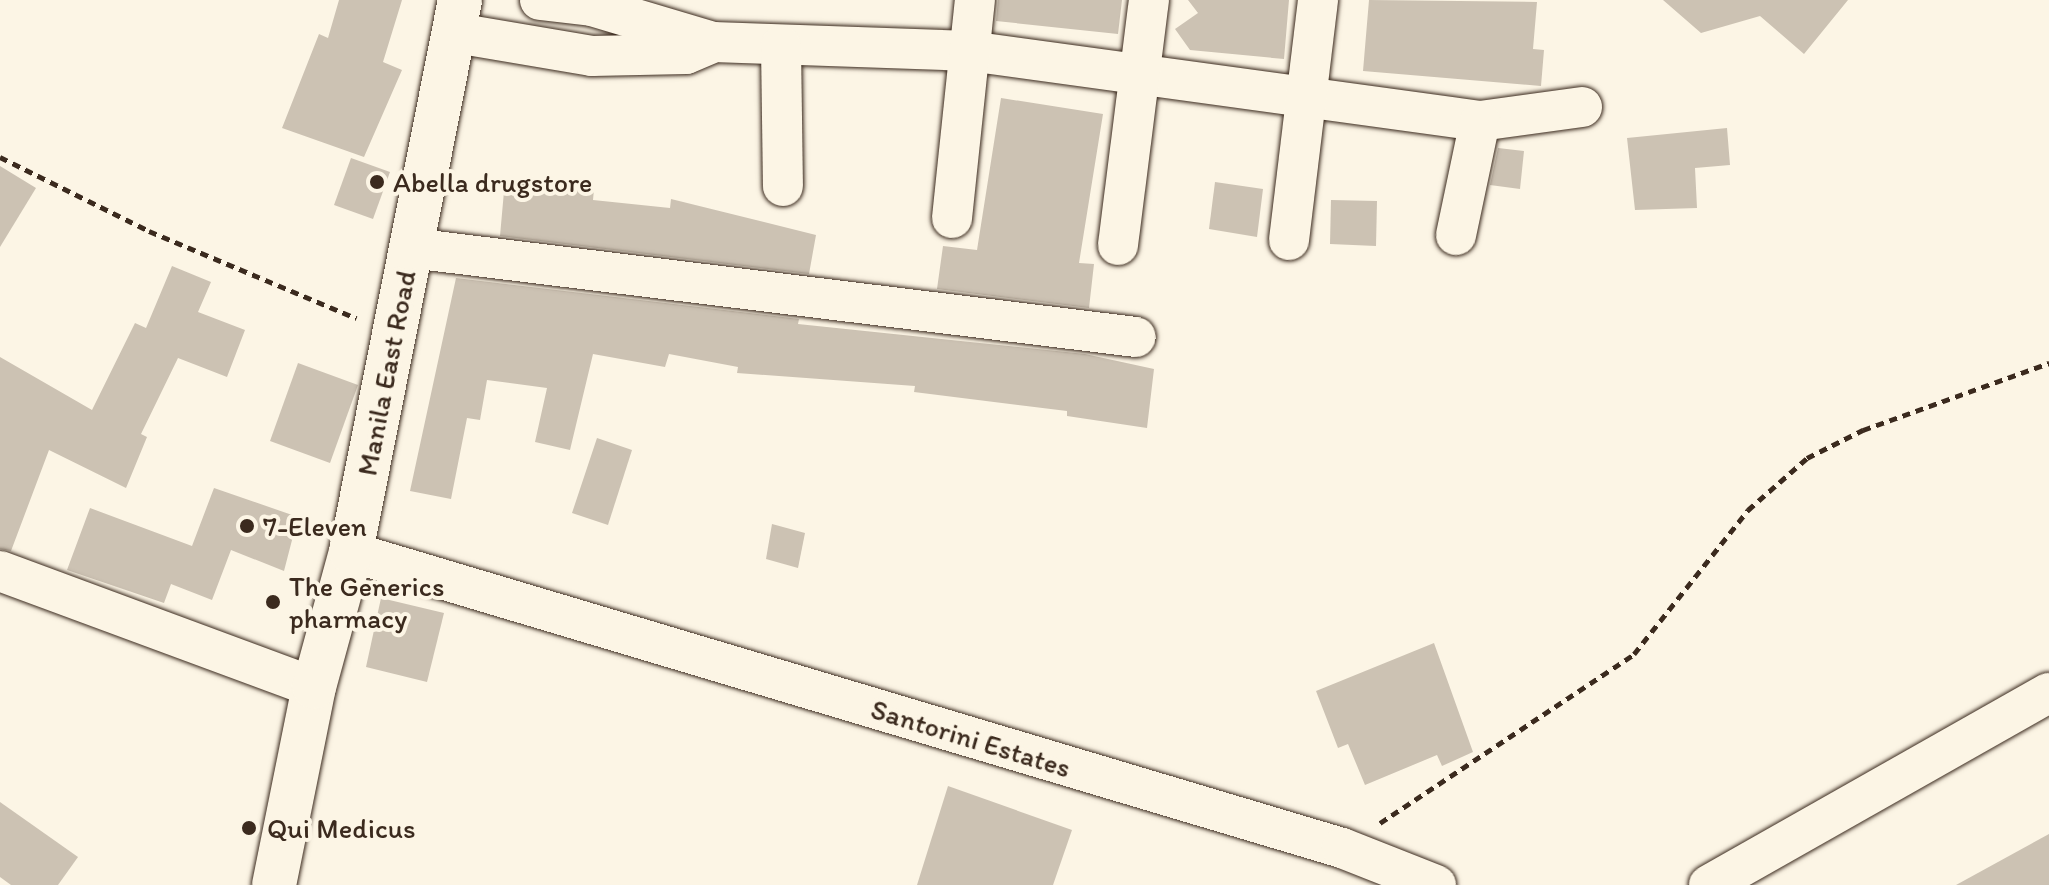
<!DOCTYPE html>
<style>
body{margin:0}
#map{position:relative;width:2049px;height:885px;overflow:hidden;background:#fcf5e5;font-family:Itim,sans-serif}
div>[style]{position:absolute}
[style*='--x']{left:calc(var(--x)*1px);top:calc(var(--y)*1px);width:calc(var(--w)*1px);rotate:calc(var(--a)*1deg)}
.building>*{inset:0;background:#ccc2b3}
.path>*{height:5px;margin-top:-2.5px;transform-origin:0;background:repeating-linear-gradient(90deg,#3b2a1e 0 8px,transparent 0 14px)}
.roads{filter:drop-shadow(0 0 2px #3b2a1e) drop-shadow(0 0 2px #3b2a1e)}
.street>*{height:40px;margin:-20px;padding:0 20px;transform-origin:20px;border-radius:20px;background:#fcf5e5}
.secondary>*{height:44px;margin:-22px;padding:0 22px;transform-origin:22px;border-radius:22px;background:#fcf5e5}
.dots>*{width:22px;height:22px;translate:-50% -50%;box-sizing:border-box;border:4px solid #fcf5e5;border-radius:50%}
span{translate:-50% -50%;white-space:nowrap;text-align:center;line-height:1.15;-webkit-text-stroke:8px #fcf5e5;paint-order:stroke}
.poi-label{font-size:28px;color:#3b2a1e}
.left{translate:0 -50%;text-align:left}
.street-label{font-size:28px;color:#3b2a1e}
</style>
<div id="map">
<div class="building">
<div style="clip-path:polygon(339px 0,402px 0,383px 62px,402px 70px,364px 157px,282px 128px,319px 34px,328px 38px)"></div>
<div style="clip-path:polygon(998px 0,1122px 0,1118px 34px,996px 21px)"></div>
<div style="clip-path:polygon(1188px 0,1289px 0,1284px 59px,1190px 50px,1175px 29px,1198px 13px)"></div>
<div style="clip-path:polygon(1369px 0,1537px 2px,1533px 49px,1544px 50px,1541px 86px,1363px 71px)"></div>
<div style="clip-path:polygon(1663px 0,1848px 0,1804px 54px,1760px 16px,1701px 33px)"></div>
<div style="clip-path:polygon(1001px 98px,1103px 114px,1079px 263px,1094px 264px,1089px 308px,937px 289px,943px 246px,977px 250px)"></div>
<div style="clip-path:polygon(1727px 128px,1730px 165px,1695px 168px,1697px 208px,1635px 210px,1627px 138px)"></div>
<div style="clip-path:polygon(1498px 148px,1524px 151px,1520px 189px,1490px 185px)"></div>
<div style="clip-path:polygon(351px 158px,390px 172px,373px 219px,334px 205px)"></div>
<div style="clip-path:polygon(0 166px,36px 188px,0 247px)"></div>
<div style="clip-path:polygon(505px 180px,594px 189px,593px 200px,670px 208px,671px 199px,816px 235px,809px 274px,500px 236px)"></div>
<div style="clip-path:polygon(1215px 182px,1263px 189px,1257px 237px,1209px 229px)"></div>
<div style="clip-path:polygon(1331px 200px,1377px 201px,1376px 246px,1330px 244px)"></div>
<div style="clip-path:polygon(172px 266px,211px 282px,198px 312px,245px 330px,227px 377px,178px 358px,141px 434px,147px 437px,126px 488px,49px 450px,11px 551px,0 549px,0 357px,92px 410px,135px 323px,146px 328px)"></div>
<div style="clip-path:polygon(456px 278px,799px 319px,798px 324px,1085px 354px,1154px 369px,1147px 428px,1067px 416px,1067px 411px,914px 392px,915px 386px,737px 373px,738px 367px,669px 354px,665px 367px,593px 354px,570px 450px,535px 442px,547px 388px,487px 380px,480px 420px,467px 418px,451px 499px,410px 491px)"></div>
<div style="clip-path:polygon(298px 363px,358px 385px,330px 463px,270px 441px)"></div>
<div style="clip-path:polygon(597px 438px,632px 450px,608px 525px,572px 513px)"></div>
<div style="clip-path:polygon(214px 488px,298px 517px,284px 571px,231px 550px,212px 600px,171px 584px,164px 603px,67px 570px,90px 508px,192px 546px)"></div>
<div style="clip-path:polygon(772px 524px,805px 533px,798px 568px,766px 559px)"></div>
<div style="clip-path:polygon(381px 598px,444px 613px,427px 682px,366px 667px)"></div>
<div style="clip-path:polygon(1434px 643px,1473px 752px,1442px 766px,1437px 755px,1365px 785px,1348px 744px,1338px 748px,1316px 691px)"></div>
<div style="clip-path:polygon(948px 786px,1072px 830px,1053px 885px,917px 885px)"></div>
<div style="clip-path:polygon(0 802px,78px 857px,58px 885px,11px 885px,0 877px)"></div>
<div style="clip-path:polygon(2049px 834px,2049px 885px,1956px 885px)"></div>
</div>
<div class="path">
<div style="--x:0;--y:157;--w:166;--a:26.4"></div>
<div style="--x:149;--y:231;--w:225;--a:22.8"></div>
<div style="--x:1380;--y:823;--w:305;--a:-33.6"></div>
<div style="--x:1634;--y:654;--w:184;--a:-51.6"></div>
<div style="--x:1748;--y:510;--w:79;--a:-41.4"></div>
<div style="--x:1807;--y:458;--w:63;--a:-26.6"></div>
<div style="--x:1863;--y:430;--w:198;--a:-19.8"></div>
</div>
<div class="roads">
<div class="street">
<div style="--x:540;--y:0;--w:52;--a:6.6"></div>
<div style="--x:592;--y:6;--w:126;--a:16.6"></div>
<div style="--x:713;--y:42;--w:256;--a:2"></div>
<div style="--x:969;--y:51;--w:516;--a:7.8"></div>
<div style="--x:1480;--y:121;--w:103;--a:-7.8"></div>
<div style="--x:456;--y:33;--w:138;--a:9.6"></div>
<div style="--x:592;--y:56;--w:94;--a:-1.2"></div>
<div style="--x:686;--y:54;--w:25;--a:-23"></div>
<div style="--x:781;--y:46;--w:140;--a:89.2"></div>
<div style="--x:952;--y:218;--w:219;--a:-84"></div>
<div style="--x:1456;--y:235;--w:116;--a:-78.1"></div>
<div style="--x:1289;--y:240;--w:242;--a:-83.1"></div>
<div style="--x:1118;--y:245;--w:247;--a:-82.8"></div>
<div style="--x:411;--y:248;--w:730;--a:7"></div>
<div style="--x:351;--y:552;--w:1034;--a:16.63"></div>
<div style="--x:1342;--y:848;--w:101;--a:21.5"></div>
<div style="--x:0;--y:571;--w:335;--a:20.3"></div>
<div style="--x:1709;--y:885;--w:390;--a:-29.5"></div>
</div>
<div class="secondary">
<div style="--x:274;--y:885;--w:202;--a:-78.6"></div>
<div style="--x:314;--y:687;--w:140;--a:-74.7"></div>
<div style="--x:351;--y:552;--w:563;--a:-78.83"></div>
</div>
</div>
<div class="dots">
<div style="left:377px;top:182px;background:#3b2a1e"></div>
<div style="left:247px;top:526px;background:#3b2a1e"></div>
<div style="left:273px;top:602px;background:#3b2a1e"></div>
<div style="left:249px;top:828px;background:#3b2a1e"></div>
</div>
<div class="poi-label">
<span class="left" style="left:393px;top:182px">Abella drugstore</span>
<span class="left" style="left:263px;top:526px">7-Eleven</span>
<span class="left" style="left:289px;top:602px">The Generics<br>pharmacy</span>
<span class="left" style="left:267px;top:828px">Qui Medicus</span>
</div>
<div class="street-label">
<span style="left:386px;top:373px;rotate:-79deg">Manila East Road</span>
<span style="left:971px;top:738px;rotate:17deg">Santorini Estates</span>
</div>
</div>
